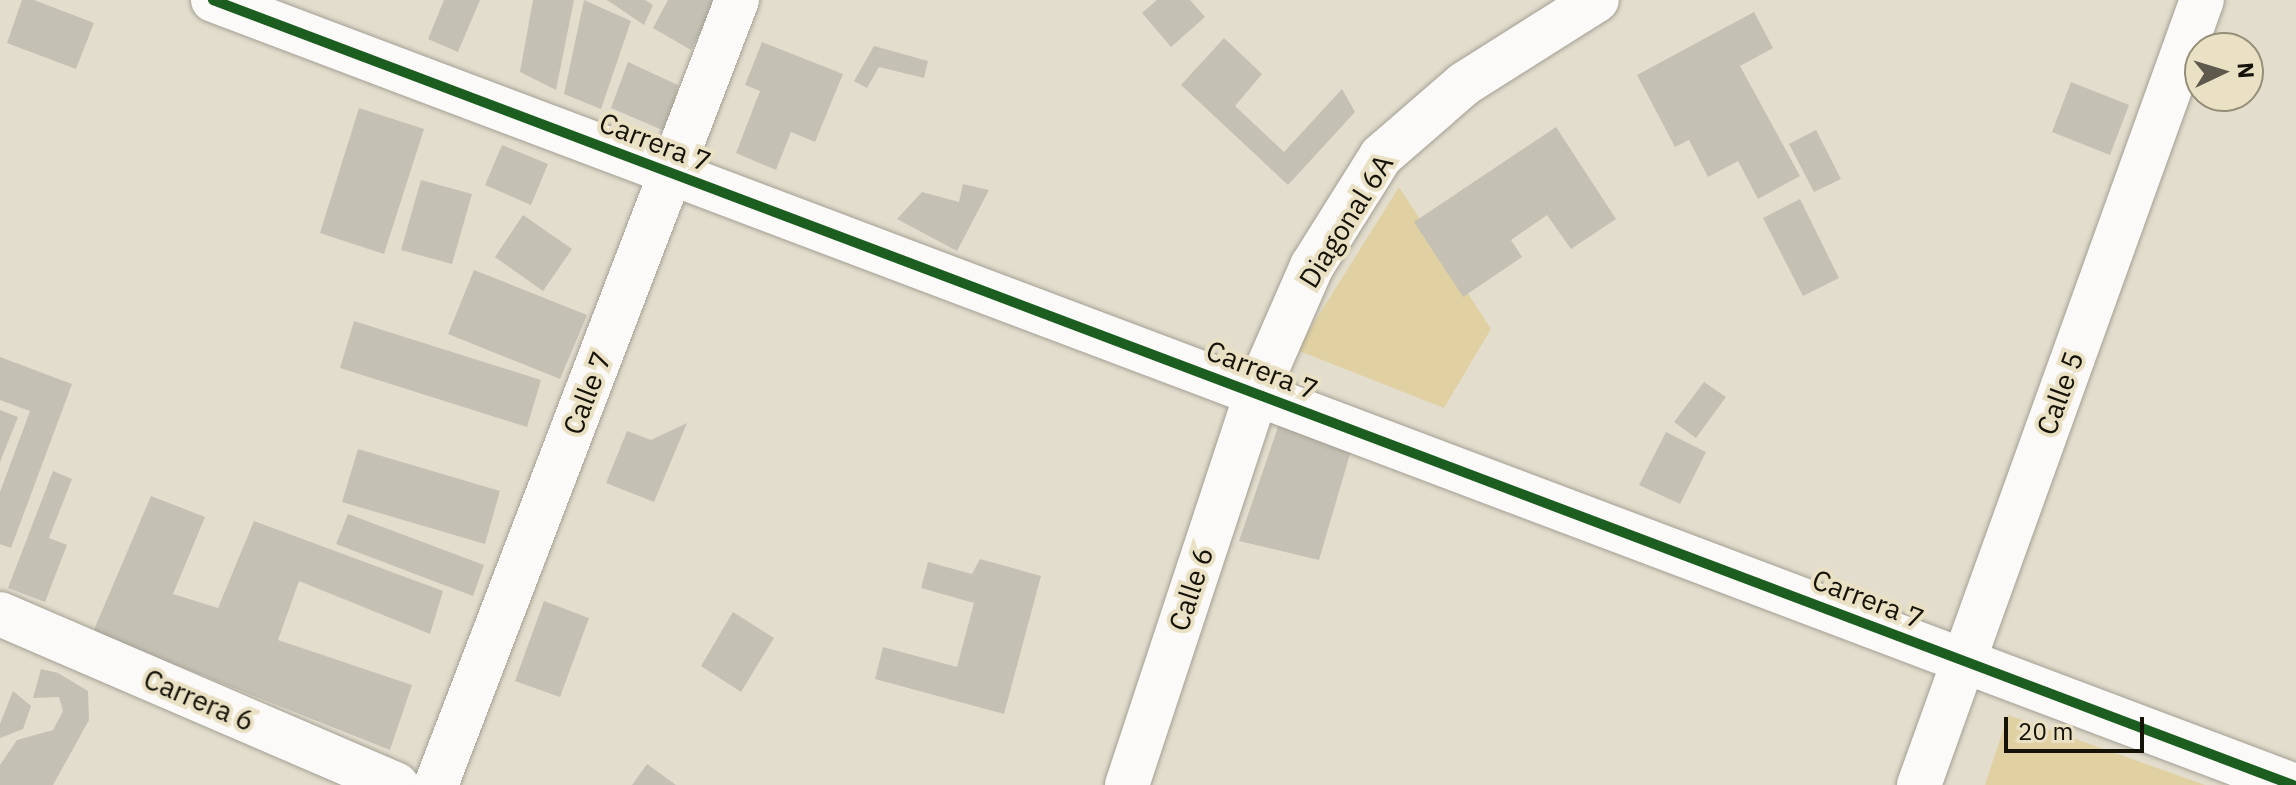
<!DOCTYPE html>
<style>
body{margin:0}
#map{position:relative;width:2296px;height:785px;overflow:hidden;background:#e2ddcd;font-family:"IBM Plex Sans",sans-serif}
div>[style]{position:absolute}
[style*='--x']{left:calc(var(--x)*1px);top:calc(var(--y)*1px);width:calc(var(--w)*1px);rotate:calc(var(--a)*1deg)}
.green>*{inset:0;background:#e1d1a2}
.building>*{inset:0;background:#c4c1b4}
.roads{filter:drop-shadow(0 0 2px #a39f93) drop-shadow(0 0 2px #a39f93)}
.minor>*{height:44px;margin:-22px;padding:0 22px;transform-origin:22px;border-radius:22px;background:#fbfaf8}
.cycleway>*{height:10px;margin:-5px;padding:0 5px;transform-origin:5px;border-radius:5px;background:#1b5e20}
span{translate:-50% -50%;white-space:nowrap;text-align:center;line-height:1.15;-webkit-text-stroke:8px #eae1c5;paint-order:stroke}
.street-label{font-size:28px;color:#151208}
.north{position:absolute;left:2184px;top:32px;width:80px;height:80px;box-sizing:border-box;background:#eae1c5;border:2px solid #958e79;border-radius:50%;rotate:86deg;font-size:22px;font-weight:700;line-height:32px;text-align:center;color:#151208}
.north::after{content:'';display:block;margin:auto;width:28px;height:36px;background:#5d594d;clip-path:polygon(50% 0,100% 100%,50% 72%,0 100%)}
.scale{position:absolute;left:2004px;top:717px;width:140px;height:36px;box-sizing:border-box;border:4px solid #151208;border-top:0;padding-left:10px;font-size:24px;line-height:28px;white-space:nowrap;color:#151208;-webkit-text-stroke:6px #eae1c5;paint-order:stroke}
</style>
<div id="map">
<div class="green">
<div style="clip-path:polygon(1399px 187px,1491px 329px,1444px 408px,1297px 350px)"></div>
<div style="clip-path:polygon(2008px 715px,2205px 785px,1985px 785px)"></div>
</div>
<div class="building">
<div style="clip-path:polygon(22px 0,34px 0,94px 23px,76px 69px,7px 43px)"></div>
<div style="clip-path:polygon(444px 0,480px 0,458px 52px,428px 39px)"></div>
<div style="clip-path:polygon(533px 0,574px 0,556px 90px,520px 72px)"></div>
<div style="clip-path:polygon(584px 0,631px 21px,601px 109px,564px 94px)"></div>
<div style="clip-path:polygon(607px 0,645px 0,653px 5px,644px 25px)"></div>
<div style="clip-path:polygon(668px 0,717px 0,691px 50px,653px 28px)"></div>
<div style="clip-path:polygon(1157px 0,1190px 0,1205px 17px,1171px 47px,1142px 13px)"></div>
<div style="clip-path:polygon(1754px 12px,1773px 48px,1740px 66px,1800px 176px,1758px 199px,1738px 161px,1708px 177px,1689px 140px,1675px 147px,1637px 75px)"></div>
<div style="clip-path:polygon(1224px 38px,1262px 74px,1235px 106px,1284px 152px,1342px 89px,1355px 112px,1288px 185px,1181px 85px)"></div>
<div style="clip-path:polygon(762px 42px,843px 74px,815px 142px,791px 132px,776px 170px,736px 153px,760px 91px,745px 85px)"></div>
<div style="clip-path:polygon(874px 46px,928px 61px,924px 78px,879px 67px,867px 88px,854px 81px)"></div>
<div style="clip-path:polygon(628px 62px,678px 85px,667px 132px,611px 108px)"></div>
<div style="clip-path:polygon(2071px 82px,2129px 105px,2110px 155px,2052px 132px)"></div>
<div style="clip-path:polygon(359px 108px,424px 129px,384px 254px,320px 233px)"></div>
<div style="clip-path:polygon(1556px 127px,1616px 219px,1571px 249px,1547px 215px,1511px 240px,1522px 257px,1463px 297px,1414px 222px)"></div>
<div style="clip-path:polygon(1816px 130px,1841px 179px,1814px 192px,1789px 144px)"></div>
<div style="clip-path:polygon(502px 145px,548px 164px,531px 205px,485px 185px)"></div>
<div style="clip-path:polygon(421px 180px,472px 194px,452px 264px,401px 250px)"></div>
<div style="clip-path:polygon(963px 184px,989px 190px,957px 251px,897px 219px,922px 192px,959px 202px)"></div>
<div style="clip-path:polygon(1800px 199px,1839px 278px,1803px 296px,1763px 218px)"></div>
<div style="clip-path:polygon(523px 215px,572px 249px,543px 291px,495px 257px)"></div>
<div style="clip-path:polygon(474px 270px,587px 315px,560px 379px,448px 334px)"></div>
<div style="clip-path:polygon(354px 321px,541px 380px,527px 427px,340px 368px)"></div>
<div style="clip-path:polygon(0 357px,72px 384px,11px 548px,0 544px,0 492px,30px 411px,0 400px)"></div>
<div style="clip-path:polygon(1704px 382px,1726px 397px,1696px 438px,1674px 422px)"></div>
<div style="clip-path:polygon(0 410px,18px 417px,0 462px)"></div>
<div style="clip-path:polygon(687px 423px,654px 502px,606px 483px,627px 431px,651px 440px)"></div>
<div style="clip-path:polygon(1279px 424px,1352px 447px,1319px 560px,1239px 541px)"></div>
<div style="clip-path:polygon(1666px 432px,1706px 452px,1680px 504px,1639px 485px)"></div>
<div style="clip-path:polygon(358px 449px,500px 491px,485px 544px,342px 502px)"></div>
<div style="clip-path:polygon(53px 471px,72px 479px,49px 538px,67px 545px,45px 602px,8px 588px)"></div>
<div style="clip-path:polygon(151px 496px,205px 517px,173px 594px,218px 608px,254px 521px,443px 591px,430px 634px,299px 581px,278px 640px,412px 685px,390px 750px,93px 632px)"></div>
<div style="clip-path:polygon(348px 514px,484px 565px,473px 596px,336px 544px)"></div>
<div style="clip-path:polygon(980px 559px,1041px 576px,1004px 714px,875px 679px,883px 647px,957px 667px,974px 603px,921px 588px,928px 562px,972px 574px)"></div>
<div style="clip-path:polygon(544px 601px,589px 618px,560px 697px,515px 681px)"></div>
<div style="clip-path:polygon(733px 612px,774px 638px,741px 692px,701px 666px)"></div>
<div style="clip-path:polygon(41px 669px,58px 673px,88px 691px,89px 720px,53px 785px,0 785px,0 765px,17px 740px,53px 730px,63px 711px,59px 697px,33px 698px)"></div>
<div style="clip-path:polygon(13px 691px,31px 706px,23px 729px,0 738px,0 724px)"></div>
<div style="clip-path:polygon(647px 764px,676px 785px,632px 785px)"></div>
</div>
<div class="roads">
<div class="minor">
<div style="--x:213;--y:0;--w:2223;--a:20.68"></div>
<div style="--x:0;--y:614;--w:432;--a:23.3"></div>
<div style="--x:436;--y:785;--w:841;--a:-69.02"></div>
<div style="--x:1127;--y:785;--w:412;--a:-71.7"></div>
<div style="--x:1256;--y:394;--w:140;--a:-66.4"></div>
<div style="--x:1312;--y:266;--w:130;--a:-57.9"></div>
<div style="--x:1381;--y:156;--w:110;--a:-40.9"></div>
<div style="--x:1464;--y:84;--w:157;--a:-32.3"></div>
<div style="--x:1919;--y:785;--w:834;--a:-70.18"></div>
</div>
</div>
<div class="cycleway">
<div style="--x:213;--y:0;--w:2223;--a:20.68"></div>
</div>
<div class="street-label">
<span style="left:655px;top:142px;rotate:21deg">Carrera 7</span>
<span style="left:1346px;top:221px;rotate:-58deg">Diagonal 6A</span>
<span style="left:1262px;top:370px;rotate:21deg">Carrera 7</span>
<span style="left:587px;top:393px;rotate:-69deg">Calle 7</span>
<span style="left:2060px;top:393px;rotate:-70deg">Calle 5</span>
<span style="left:1191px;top:589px;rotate:-72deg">Calle 6</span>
<span style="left:1868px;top:599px;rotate:21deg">Carrera 7</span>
<span style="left:199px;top:700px;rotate:23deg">Carrera 6</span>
</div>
<div class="north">N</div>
<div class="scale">20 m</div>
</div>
